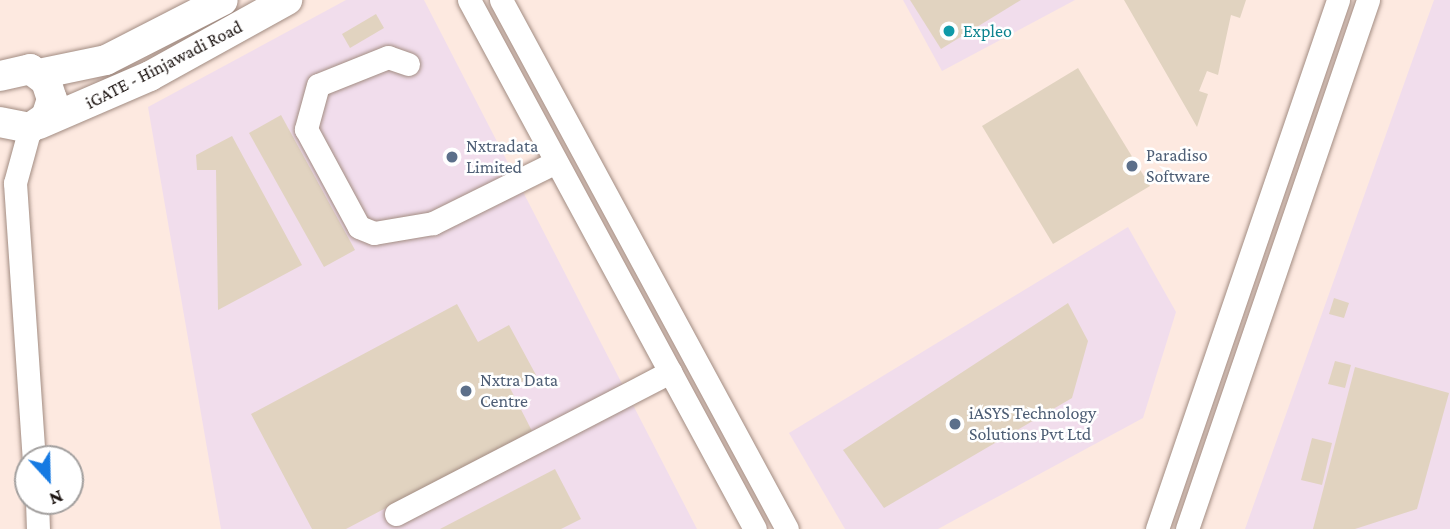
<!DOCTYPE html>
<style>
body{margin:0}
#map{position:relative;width:1450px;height:529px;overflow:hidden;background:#fde9e0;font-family:"Crimson Pro",serif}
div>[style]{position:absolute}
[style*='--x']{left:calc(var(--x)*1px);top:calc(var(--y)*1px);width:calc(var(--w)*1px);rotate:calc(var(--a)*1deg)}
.commercial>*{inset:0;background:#f1ddec}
.building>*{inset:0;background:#e1d3c0}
.roads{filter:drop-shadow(0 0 2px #a28c82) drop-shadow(0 0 2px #a28c82)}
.minor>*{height:23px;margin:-11.5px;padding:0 11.5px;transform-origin:11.5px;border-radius:11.5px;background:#fff}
.major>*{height:30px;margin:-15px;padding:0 15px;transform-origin:15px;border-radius:15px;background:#fff}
.dots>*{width:19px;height:19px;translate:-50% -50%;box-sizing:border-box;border:4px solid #fff;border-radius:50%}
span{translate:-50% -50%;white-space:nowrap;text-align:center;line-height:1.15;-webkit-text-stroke:5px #fff;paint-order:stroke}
.culture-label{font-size:18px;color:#0d838f}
.left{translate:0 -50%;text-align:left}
.street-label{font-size:18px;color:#1a120f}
.service-label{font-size:18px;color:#4e5e75}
.north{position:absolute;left:14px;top:445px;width:70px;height:70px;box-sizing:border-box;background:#fff;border:2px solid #a3a09f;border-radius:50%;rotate:158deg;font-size:19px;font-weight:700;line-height:28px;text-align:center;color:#1a120f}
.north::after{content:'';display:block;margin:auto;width:24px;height:32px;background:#167ae2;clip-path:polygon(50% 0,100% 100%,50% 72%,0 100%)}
</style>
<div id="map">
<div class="commercial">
<div style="clip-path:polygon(346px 0,424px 0,697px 529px,221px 529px,148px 107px)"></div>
<div style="clip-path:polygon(903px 0,1075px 0,942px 71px)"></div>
<div style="clip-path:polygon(1434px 0,1450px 0,1450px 529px,1245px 529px)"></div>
<div style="clip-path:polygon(1128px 227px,1176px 312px,1143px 418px,938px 529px,845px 529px,789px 433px)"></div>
</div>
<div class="building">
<div style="clip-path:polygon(910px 0,1021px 0,941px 49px)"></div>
<div style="clip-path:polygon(1124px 0,1246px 0,1240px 18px,1231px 15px,1218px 75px,1207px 71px,1199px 91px,1208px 94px,1197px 127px)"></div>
<div style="clip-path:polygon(376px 14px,384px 28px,350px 48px,342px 34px)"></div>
<div style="clip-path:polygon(1078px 68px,1150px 186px,1053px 244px,982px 126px)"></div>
<div style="clip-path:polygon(281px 115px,355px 250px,324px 267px,249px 133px)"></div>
<div style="clip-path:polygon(232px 136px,302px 265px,218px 310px,216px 170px,197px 170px,196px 155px)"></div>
<div style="clip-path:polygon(1334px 298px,1349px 303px,1344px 318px,1329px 314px)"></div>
<div style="clip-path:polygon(1068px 303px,1088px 341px,1072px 398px,884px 508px,843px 450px)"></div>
<div style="clip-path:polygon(457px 304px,478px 342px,509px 325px,536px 375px,510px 388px,532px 431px,346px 529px,312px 529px,251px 414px)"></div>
<div style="clip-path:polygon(1335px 361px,1351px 365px,1345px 388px,1328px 384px)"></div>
<div style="clip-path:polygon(1355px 367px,1449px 393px,1417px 509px,1355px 529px,1313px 529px)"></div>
<div style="clip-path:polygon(1312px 438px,1332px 443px,1322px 485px,1301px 480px)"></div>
<div style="clip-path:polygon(555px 469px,581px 519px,561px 529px,440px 529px)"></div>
</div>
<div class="roads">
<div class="minor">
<div style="--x:469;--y:0;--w:601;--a:61.6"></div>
<div style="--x:501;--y:0;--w:601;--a:61.6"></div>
<div style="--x:408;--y:64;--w:21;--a:-161"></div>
<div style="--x:388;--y:57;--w:75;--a:158.2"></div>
<div style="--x:318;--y:85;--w:46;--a:105.3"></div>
<div style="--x:306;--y:129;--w:111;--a:61.6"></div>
<div style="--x:359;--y:227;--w:16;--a:22"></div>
<div style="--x:374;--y:233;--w:60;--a:-9.6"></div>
<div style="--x:433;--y:223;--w:137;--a:-26.4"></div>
<div style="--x:30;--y:128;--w:57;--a:105.3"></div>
<div style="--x:15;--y:183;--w:277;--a:86.1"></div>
<div style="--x:37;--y:501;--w:28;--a:88"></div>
<div style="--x:396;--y:514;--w:309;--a:-27.4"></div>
<div style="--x:1157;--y:529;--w:559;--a:-71.11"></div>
<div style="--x:1187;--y:529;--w:559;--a:-71.11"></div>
</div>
<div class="major">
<div style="--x:39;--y:74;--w:68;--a:-11.8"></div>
<div style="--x:106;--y:60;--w:131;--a:-27.1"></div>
<div style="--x:0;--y:76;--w:31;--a:-13"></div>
<div style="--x:30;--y:69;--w:20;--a:37"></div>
<div style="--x:46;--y:81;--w:19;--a:72"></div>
<div style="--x:52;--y:99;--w:19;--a:108"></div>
<div style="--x:46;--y:117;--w:19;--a:145"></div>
<div style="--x:30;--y:128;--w:31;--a:-169"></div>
<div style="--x:39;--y:124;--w:121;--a:-23.4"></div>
<div style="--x:150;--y:76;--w:157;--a:-29"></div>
</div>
</div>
<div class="dots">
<div style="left:949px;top:31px;background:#0f9aa8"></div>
<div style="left:452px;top:157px;background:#5c6f8a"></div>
<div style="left:1132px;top:166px;background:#5c6f8a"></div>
<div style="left:466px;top:391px;background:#5c6f8a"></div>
<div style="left:955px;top:424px;background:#5c6f8a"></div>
</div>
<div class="culture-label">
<span class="left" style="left:963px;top:31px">Expleo</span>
</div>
<div class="street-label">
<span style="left:164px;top:65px;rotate:-27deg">iGATE - Hinjawadi Road</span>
</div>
<div class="service-label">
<span class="left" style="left:466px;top:157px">Nxtradata<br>Limited</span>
<span class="left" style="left:1146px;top:166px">Paradiso<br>Software</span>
<span class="left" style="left:480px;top:391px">Nxtra Data<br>Centre</span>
<span class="left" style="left:969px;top:424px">iASYS Technology<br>Solutions Pvt Ltd</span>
</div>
<div class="north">N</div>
</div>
